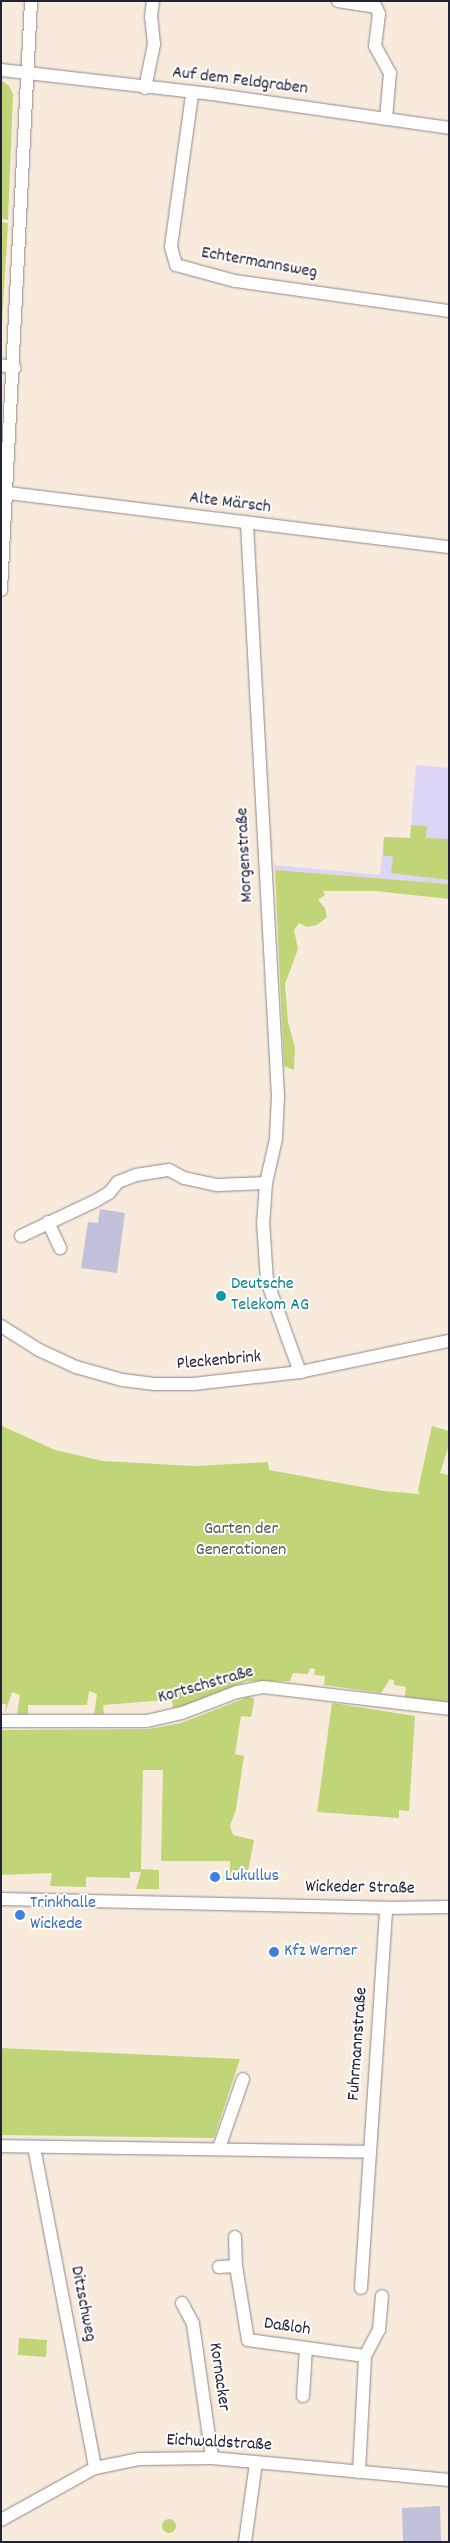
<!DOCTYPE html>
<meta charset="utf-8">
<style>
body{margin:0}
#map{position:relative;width:450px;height:2543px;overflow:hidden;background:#f9ebdc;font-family:Dekko,sans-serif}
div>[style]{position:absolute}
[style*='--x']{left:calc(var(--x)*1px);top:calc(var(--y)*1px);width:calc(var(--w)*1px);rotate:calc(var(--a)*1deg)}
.built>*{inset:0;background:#ddd5f6}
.industrial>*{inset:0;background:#c2c1dc}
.green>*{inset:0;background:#c0d578}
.round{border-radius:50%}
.roads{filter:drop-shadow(0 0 1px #8e868c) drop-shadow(0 0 1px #8e868c)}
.minor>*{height:12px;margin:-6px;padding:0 6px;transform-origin:6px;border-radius:6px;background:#fff}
.dots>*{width:14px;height:14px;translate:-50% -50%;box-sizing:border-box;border:2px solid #fff;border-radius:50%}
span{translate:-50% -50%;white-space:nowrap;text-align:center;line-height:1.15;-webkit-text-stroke:4px #fff;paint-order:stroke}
.street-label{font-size:18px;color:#22223b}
.culture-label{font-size:18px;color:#0d838f}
.left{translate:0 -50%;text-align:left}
.park-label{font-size:18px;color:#51584d}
.shop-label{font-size:18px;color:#366cbe}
.frame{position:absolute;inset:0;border:2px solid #22223b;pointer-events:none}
</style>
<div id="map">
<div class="built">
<div style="clip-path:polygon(416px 765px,449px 768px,449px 884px,275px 870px,274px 865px,380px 875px,384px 837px,410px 838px)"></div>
</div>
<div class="industrial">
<div style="clip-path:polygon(100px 1209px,125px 1213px,117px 1273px,81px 1268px,88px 1222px,98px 1223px)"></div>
<div style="clip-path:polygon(440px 2506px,441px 2542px,403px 2542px,402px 2508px)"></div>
</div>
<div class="green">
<div style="clip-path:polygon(1px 80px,9px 86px,13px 94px,8px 220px,1px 219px)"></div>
<div style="clip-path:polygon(1px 222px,8px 223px,1px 342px)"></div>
<div style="clip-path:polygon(411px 825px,427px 826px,426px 838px,449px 839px,449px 880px,391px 873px,393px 857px,383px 855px,384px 837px,410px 838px)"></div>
<div style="clip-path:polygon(275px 870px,449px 884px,449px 899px,375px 891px,323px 891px,325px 895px,318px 900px,325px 908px,327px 917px,317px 925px,307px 927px,299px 923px,294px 930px,298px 949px,285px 984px,288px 1022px,295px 1048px,294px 1070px,284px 1066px)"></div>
<div style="clip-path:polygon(1px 1410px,2px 1426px,55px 1450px,103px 1461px,193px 1466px,268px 1462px,269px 1470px,384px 1491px,420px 1494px,418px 1490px,432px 1426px,449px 1431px,449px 1445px,440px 1473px,449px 1475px,449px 1702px,405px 1697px,406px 1687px,394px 1685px,394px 1680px,390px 1679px,381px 1693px,324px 1685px,325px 1676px,314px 1675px,315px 1669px,310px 1668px,308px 1674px,293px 1673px,290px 1681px,247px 1681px,177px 1708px,173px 1708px,172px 1701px,166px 1700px,103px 1705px,104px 1714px,94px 1714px,97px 1694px,89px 1691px,87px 1705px,28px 1705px,28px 1714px,17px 1714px,20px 1695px,12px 1692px,5px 1713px,6px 1704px,1px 1704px)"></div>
<div style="clip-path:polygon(248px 1697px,254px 1698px,254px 1702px,251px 1717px,241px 1716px,235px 1754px,244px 1756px,236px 1809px,230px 1826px,233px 1835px,254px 1840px,246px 1882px,230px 1882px,230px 1861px,161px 1861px,163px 1770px,143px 1770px,141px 1869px,159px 1870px,159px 1889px,136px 1889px,141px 1872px,130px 1872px,130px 1878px,86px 1877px,86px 1887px,50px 1886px,52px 1873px,1px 1875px,1px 1730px,149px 1729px,181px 1723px)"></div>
<div style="clip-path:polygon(332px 1703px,415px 1716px,409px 1811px,399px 1810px,399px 1818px,317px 1812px)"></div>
<div style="clip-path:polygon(1px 2048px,240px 2059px,214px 2138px,1px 2135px)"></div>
<div style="clip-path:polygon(19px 2338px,47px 2340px,46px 2357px,18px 2355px)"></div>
<div class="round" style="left:162px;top:2519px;width:14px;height:14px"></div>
</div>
<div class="roads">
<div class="minor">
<div style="--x:338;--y:1;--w:38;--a:9"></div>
<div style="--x:376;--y:7;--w:8;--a:67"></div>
<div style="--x:379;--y:14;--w:32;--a:97"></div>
<div style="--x:375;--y:46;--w:31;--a:61"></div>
<div style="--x:390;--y:73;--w:46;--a:95"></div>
<div style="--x:1;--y:70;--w:211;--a:6.5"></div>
<div style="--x:211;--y:94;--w:240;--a:8.1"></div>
<div style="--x:145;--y:88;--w:45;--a:-78.4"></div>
<div style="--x:154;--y:44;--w:27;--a:-96"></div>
<div style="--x:151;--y:17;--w:16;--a:-83"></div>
<div style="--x:192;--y:95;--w:153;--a:97.9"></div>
<div style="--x:171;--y:247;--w:19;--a:74"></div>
<div style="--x:176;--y:265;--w:61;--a:15.2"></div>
<div style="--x:235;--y:281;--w:216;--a:8"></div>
<div style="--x:1;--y:365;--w:14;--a:12"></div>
<div style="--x:8;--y:493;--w:444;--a:7"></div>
<div style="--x:247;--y:524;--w:573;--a:86.9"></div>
<div style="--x:278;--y:1096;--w:43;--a:92.7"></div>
<div style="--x:276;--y:1139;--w:45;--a:102.8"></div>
<div style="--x:1;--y:590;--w:590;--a:-87.08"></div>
<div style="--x:48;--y:1222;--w:29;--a:65"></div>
<div style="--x:21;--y:1236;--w:82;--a:-25.3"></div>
<div style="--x:95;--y:1201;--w:16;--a:-30"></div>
<div style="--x:109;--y:1193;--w:14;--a:-51"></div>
<div style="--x:118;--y:1182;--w:19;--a:-21"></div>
<div style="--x:136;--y:1175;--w:33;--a:-9"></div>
<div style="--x:169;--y:1170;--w:17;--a:28"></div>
<div style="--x:184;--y:1178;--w:35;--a:12"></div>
<div style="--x:218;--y:1185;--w:48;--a:-2.4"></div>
<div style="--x:266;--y:1183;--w:39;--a:94"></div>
<div style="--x:263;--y:1222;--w:59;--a:86.1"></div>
<div style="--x:267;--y:1281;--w:97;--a:70.1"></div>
<div style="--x:1;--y:1326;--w:45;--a:32.3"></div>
<div style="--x:39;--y:1350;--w:41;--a:24.7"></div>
<div style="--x:76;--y:1367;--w:48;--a:15.8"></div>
<div style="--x:122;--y:1380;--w:35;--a:7"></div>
<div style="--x:157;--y:1384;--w:36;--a:0"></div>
<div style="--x:193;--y:1384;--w:108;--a:-6.4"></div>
<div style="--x:300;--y:1372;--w:152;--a:-11.8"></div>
<div style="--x:1;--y:1721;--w:146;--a:0"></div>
<div style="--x:147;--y:1721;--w:36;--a:-13"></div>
<div style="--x:182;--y:1713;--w:59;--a:-20.9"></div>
<div style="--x:237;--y:1692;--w:26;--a:-11"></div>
<div style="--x:263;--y:1687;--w:187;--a:6.7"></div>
<div style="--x:1;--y:1899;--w:385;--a:1.3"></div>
<div style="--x:386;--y:1908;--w:63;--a:-0.9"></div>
<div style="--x:1;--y:2146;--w:368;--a:0.9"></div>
<div style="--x:34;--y:2147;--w:327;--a:79.2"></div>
<div style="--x:219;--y:2148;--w:73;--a:-70.8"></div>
<div style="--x:235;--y:2237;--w:29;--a:88"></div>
<div style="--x:236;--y:2266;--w:75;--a:80.8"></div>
<div style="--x:248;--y:2340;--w:118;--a:7.8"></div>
<div style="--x:219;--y:2267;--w:17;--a:-3"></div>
<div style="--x:361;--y:2288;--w:381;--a:-86.2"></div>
<div style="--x:182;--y:2303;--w:24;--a:62"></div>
<div style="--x:193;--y:2324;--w:135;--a:81.9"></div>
<div style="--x:303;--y:2396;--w:48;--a:-86.4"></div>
<div style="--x:359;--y:2472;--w:116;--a:-87"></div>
<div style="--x:365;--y:2356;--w:30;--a:-62"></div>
<div style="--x:379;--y:2330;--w:34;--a:-85"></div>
<div style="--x:1;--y:2520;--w:107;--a:-29"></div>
<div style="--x:95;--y:2468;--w:46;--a:-11.3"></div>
<div style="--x:140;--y:2459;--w:72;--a:-0.8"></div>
<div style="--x:212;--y:2458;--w:238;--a:5.3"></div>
<div style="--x:245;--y:2542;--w:80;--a:-82.1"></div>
</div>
</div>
<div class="dots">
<div style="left:221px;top:1296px;background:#0f9aa8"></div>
<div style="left:215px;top:1877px;background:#3f7fe0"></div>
<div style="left:20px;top:1915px;background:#3f7fe0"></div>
<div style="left:274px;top:1952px;background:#3f7fe0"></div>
</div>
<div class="street-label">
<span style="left:240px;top:82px;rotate:7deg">Auf dem Feldgraben</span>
<span style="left:259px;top:264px;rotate:10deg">Echtermannsweg</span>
<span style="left:230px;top:504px;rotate:7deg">Alte Märsch</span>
<span style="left:246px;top:855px;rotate:-93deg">Morgenstraße</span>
<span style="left:219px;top:1362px;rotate:-5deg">Pleckenbrink</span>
<span style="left:206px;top:1686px;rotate:-16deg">Kortschstraße</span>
<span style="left:360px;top:1889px;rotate:1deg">Wickeder Straße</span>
<span style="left:359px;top:2044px;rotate:-86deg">Fuhrmannstraße</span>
<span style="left:82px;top:2304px;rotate:79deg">Ditzschweg</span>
<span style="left:287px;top:2328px;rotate:8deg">Daßloh</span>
<span style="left:218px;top:2377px;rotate:82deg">Kornacker</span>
<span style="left:219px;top:2444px;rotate:3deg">Eichwaldstraße</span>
</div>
<div class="culture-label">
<span class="left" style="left:231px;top:1296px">Deutsche<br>Telekom AG</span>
</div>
<div class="park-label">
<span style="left:241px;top:1541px">Garten der<br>Generationen</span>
</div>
<div class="shop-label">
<span class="left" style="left:225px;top:1877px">Lukullus</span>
<span class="left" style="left:30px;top:1915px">Trinkhalle<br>Wickede</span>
<span class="left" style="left:284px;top:1952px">Kfz Werner</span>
</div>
<div class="frame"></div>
</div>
